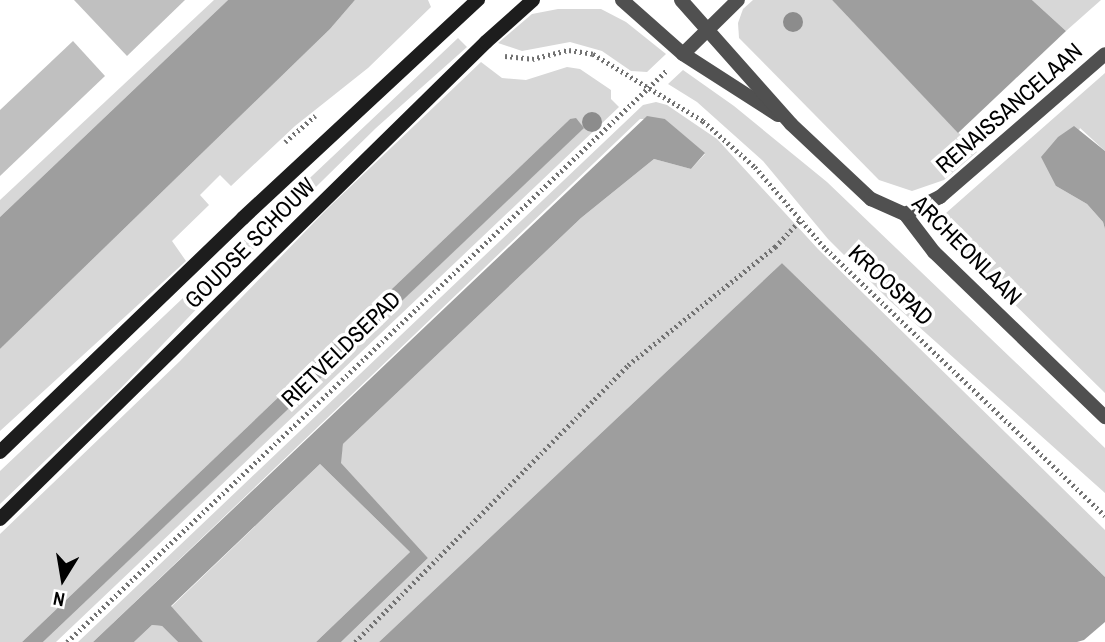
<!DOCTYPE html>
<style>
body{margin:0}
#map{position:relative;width:1105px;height:642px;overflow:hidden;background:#fff;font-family:"Archivo Narrow",sans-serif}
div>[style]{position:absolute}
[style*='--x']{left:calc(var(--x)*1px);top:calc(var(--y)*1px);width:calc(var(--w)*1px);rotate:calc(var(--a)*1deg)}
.green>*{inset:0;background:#d7d7d7}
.water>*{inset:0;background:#9e9e9e}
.building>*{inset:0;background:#c0c0c0}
.path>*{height:4.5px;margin-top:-2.25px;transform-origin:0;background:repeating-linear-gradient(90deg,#727272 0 2px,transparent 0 5.5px)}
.minor>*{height:14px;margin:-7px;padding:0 7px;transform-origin:7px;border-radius:7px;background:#505050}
.secondary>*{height:14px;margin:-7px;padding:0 7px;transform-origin:7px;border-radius:7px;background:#1d1d1d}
.trees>*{width:20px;height:20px;margin:-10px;border-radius:50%;background:#8c8c8c}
span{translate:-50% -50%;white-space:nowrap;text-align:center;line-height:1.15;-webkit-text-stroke:7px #fff;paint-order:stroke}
.street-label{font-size:23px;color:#000}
.north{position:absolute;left:28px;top:544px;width:70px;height:70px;-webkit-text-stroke:5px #fff;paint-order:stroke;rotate:191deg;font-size:19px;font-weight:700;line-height:28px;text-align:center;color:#000}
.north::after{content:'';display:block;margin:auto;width:24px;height:32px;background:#000;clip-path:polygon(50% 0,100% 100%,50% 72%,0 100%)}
</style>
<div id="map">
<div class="green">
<div style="clip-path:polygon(214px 0,228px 0,0 217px,0 200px)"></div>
<div style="clip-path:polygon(355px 0,428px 0,431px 7px,368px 68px,295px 126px,231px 186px,220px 175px,200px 195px,209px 205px,172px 241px,186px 261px,0 431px,0 349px,330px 29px)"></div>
<div style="clip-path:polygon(753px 0,832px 0,977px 152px,944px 180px,912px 191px,879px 180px,739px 38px,738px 23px,743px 9px)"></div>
<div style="clip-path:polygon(1032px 0,1101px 0,1066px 31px)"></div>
<div style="clip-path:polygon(558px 9px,601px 9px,626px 22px,666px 54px,647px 72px,631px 71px,602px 51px,570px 42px,522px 51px,498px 43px,532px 14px)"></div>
<div style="clip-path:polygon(458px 38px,467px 47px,376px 128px,270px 232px,121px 388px,0 504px,0 471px)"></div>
<div style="clip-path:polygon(481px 62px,502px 78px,526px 80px,567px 67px,580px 69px,611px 90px,611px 99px,619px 107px,56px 642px,43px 642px,583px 128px,570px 119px,22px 642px,0 642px,0 534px,180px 361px,328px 208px)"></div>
<div style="clip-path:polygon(683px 70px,734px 106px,827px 182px,1105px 448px,1105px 493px,890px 301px,828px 239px,763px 161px,697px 102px,668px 84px)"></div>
<div style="clip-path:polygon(1105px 73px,1105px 151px,1080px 128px,1056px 186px,1087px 204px,1103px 222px,1105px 229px,1105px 393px,945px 236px,946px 213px)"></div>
<div style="clip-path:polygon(656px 102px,667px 105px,717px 139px,818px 249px,1105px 530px,1105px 577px,782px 263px,379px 642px,341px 642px,428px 558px,340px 463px,343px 444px,581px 218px,654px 159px,691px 169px,705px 154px,665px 119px,640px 119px,93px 642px,78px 642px,643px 105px)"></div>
<div style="clip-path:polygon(320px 464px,410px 552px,316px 642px,203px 642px,171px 607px)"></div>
<div style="clip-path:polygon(152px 625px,162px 626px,178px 642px,134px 642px)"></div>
</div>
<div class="water">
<div style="clip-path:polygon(228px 0,355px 0,330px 29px,0 349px,0 217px)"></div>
<div style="clip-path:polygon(832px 0,1032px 0,1066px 31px,958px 133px)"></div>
<div style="clip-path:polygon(647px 116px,665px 119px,705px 153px,691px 169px,654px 159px,581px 218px,343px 444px,341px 463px,428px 558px,341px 642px,316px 642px,410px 552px,320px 464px,171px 606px,203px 642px,178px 642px,162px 626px,152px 625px,134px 642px,93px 642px)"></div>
<div style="clip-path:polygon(576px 118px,584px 128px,43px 642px,22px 642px,570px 119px)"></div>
<div style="clip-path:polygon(1074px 126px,1105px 151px,1105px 229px,1103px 222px,1087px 204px,1056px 186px,1041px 157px,1058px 137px)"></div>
<div style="clip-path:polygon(782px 263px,1105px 577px,1105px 622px,1084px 640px,1077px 642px,379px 642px)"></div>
</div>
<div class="building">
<div style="clip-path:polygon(74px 0,185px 0,127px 56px)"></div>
<div style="clip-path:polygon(73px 41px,105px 76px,0 176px,0 110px)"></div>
</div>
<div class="path">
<div style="--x:505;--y:56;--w:27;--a:6"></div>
<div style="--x:532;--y:59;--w:38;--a:-14"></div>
<div style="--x:569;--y:50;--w:24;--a:9"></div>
<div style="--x:593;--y:54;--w:129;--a:31.3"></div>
<div style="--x:703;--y:121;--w:69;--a:41.5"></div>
<div style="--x:755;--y:167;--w:108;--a:49.1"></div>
<div style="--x:826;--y:249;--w:386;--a:43.7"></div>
<div style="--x:285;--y:142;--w:40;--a:-41"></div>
<div style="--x:67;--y:642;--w:829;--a:-43.63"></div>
<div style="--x:355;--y:642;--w:389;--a:-45.4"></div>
<div style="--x:628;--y:365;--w:189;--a:-38.8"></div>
<div style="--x:775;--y:247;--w:38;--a:-47"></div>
</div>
<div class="minor">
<div style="--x:622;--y:0;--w:81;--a:41.5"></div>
<div style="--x:683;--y:54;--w:113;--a:32.7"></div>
<div style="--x:681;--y:0;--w:166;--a:48.4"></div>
<div style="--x:791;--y:124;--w:110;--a:43.2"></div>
<div style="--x:871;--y:199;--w:37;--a:24"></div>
<div style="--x:905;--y:214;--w:48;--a:52.7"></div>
<div style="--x:934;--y:252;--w:238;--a:44"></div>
<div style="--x:683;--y:54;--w:77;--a:-44.5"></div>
<div style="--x:905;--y:214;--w:39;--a:-26"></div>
<div style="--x:940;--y:197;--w:218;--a:-40.9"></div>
</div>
<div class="secondary">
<div style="--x:0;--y:452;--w:337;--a:-43.9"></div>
<div style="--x:243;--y:218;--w:321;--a:-42.9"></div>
<div style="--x:0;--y:519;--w:681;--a:-44.46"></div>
<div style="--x:486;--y:42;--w:63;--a:-41.8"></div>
</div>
<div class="trees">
<div style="left:793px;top:22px"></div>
<div style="left:592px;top:122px"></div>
</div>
<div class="street-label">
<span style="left:1009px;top:108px;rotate:-41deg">RENAISSANCELAAN</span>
<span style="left:250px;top:243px;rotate:-45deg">GOUDSE SCHOUW</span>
<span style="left:967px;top:250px;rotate:45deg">ARCHEONLAAN</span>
<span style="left:891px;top:285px;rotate:43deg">KROOSPAD</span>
<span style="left:341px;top:349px;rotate:-44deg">RIETVELDSEPAD</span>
</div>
<div class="north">N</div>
</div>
